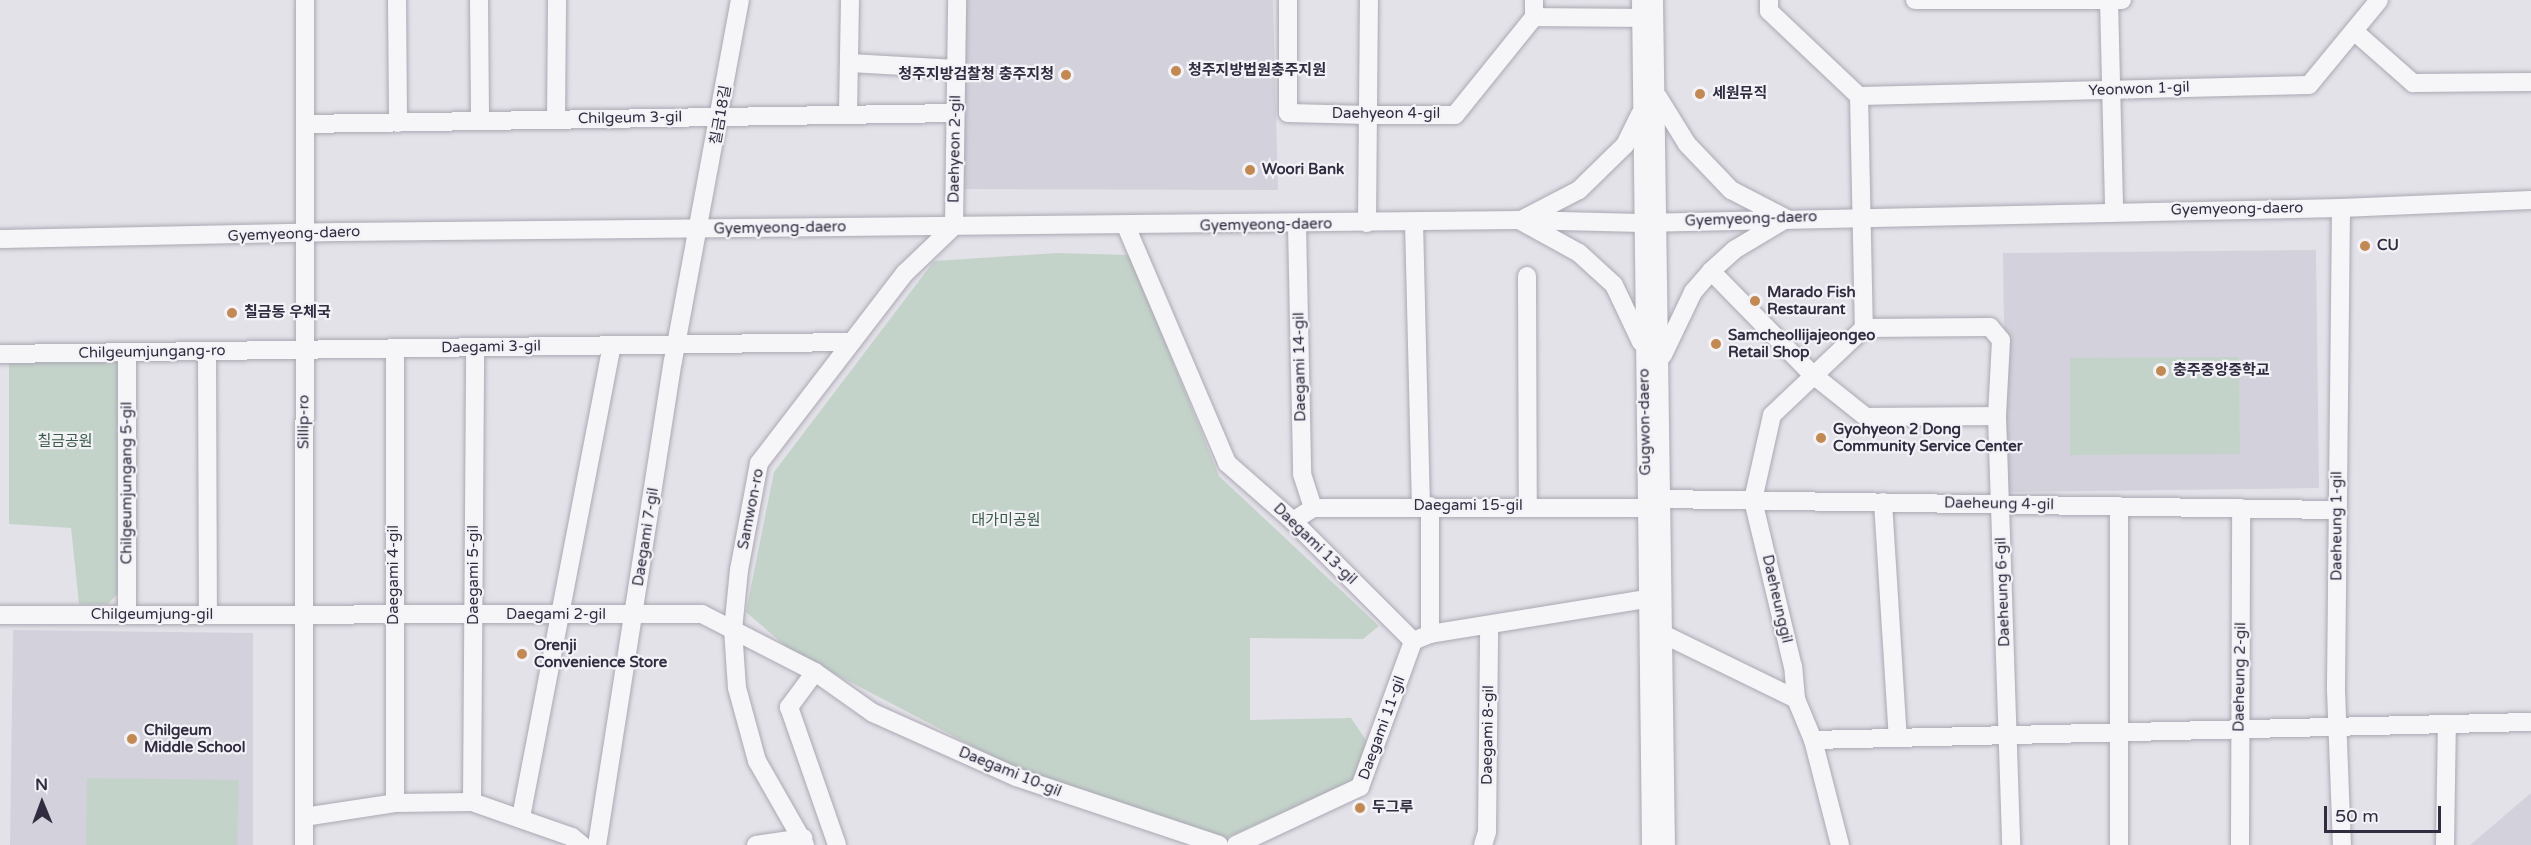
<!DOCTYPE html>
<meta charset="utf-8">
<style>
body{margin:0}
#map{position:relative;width:2531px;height:845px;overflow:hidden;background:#e4e2e9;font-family:"Varela Round","Noto Sans KR",sans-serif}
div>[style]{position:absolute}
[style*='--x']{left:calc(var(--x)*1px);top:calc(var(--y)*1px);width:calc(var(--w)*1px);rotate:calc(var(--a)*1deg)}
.built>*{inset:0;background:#d3d1db}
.green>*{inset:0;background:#c4d3ca}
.roads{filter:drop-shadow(0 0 2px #aba8b3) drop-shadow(0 0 2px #aba8b3)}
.minor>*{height:18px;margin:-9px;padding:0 9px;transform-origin:9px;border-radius:9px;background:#f6f5f8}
.dots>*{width:16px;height:16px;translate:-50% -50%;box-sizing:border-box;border:3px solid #f3f2f7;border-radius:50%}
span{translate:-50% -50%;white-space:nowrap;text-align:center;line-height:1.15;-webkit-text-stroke:4.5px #f3f2f7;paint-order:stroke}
.poi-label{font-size:15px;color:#312c40;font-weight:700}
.left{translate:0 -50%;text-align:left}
.right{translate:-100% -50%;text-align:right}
.street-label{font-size:15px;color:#312c40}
.park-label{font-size:15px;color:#3a5b48}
.north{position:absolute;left:12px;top:773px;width:60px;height:60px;-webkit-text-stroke:4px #f3f2f7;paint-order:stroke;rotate:359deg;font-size:16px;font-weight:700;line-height:24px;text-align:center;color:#312c40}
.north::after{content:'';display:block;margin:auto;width:21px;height:27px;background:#312c40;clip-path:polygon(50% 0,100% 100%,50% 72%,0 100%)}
.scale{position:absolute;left:2324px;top:806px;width:117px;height:27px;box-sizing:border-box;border:3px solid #312c40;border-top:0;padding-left:8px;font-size:18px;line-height:21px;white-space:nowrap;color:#312c40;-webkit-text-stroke:4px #f3f2f7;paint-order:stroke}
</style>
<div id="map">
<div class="built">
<div style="clip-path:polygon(960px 0,1273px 0,1278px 190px,959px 189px)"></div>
<div style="clip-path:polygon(2316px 250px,2319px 488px,2006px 492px,2003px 253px)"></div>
<div style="clip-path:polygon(13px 630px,253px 633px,253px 845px,10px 845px)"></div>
<div style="clip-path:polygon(2531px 793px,2531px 845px,2470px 845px)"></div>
</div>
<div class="green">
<div style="clip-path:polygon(1057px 253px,1130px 255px,1219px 476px,1379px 626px,1363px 639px,1250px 638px,1250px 720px,1351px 718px,1368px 743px,1352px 781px,1222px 840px,1007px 764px,791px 651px,746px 612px,774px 472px,934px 261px)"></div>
<div style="clip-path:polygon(2239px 357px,2240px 454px,2070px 455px,2070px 358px)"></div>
<div style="clip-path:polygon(9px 359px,121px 359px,121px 590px,108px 604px,79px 604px,71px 528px,9px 524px)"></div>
<div style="clip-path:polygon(87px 778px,239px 780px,237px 845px,86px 845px)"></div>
</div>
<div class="roads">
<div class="minor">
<div style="--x:397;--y:0;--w:123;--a:89.5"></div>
<div style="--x:479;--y:0;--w:121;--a:89.5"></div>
<div style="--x:1288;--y:0;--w:113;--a:90"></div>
<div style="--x:1288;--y:113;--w:80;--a:1.4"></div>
<div style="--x:1368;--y:115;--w:87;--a:0"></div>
<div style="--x:1455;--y:115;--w:126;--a:-51.1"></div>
<div style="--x:1534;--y:17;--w:17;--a:-90"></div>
<div style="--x:1641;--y:0;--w:845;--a:89.32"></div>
<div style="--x:1654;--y:0;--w:845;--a:89.19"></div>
<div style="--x:1769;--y:0;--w:11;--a:90"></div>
<div style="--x:1769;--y:11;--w:124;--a:43.4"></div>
<div style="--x:1859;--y:96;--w:232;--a:88.8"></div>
<div style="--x:1915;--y:0;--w:207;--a:0"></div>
<div style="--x:2109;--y:0;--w:212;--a:88.6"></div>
<div style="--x:1534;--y:17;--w:107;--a:0.5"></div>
<div style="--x:2354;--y:31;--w:79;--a:41.4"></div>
<div style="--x:2413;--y:83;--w:118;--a:-0.5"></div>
<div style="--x:850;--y:63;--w:106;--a:3.2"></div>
<div style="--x:1859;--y:96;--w:450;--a:-1.4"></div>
<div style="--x:2309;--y:85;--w:110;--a:-50.5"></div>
<div style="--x:1658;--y:97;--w:55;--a:58.3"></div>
<div style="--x:1687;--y:144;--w:64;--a:46.3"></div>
<div style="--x:1731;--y:190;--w:61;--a:27.4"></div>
<div style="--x:848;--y:114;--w:114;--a:-89"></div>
<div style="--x:556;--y:120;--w:120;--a:-89.5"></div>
<div style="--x:305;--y:124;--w:650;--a:-0.97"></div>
<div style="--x:2341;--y:208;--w:482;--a:90.6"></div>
<div style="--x:2336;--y:690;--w:155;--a:87.8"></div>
<div style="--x:1523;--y:219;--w:63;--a:-27.4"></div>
<div style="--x:1579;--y:190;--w:64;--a:-44.4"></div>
<div style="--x:1625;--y:145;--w:34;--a:-64"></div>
<div style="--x:1521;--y:221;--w:66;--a:28.9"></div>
<div style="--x:1579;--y:253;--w:47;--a:42.4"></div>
<div style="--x:1614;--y:285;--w:63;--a:64.7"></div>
<div style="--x:1414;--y:222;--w:284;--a:88.6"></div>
<div style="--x:1367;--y:223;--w:223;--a:-89.5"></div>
<div style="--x:1297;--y:225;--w:249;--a:88.8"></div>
<div style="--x:1302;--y:474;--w:36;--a:72"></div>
<div style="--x:1126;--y:226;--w:258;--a:66.9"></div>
<div style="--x:1227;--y:463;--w:88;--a:41.3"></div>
<div style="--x:1293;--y:521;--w:170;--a:45"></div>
<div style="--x:1413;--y:641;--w:18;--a:-22"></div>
<div style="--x:1430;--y:634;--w:220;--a:-9.2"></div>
<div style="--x:0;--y:239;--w:339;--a:-1.2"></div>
<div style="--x:339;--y:232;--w:1181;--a:-0.58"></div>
<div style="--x:1520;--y:220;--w:121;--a:1.4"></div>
<div style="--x:1641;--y:223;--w:700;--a:-1.23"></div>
<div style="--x:2341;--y:208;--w:190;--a:-2.4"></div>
<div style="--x:1711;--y:271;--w:144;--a:45.6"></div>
<div style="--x:1812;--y:374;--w:69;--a:38.5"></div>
<div style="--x:1866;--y:417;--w:131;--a:-0.4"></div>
<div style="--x:1527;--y:276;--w:231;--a:89.8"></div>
<div style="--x:1864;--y:328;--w:126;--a:-0.5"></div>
<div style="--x:1990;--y:327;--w:17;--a:50"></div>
<div style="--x:2001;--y:340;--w:76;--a:93"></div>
<div style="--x:1997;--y:416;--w:429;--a:88.1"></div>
<div style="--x:207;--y:351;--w:264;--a:89.8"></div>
<div style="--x:127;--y:352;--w:263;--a:90"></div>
<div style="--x:0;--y:354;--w:852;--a:-0.81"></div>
<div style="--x:1663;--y:355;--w:70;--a:-64.5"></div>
<div style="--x:1693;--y:292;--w:28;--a:-49"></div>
<div style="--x:1711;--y:271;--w:31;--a:-42"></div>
<div style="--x:1734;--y:250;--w:61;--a:-30.8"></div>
<div style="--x:1662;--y:499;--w:674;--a:0.94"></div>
<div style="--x:1883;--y:502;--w:236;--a:86.4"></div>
<div style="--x:1430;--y:506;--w:128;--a:90"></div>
<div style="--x:1293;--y:521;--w:24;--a:-33"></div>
<div style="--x:1313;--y:508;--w:334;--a:0"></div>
<div style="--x:0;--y:615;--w:702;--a:-0.08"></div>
<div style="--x:702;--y:614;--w:127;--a:27.2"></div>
<div style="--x:815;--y:672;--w:71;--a:35.3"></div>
<div style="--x:873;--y:713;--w:157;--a:24.1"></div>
<div style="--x:1016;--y:777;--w:214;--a:18.5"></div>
<div style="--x:1663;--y:634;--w:148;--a:26"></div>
<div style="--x:815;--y:672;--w:44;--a:126.6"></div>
<div style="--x:789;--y:707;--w:146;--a:70.8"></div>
<div style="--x:1813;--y:740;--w:718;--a:-1.44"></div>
<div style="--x:472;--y:802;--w:455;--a:-89.6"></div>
<div style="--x:395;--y:803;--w:455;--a:-90"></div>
<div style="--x:304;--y:817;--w:92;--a:-8.7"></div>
<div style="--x:395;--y:803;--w:77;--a:-0.7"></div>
<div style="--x:472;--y:802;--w:106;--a:19.3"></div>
<div style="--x:572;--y:837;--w:13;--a:39"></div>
<div style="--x:521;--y:817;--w:480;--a:-79.1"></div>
<div style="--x:304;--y:845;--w:845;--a:-89.93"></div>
<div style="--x:597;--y:845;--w:490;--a:-81.1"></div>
<div style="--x:673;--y:361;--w:367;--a:-79.5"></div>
<div style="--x:756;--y:845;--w:48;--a:-8.5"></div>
<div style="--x:805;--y:845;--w:97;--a:-119.7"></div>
<div style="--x:757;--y:761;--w:76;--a:-105.3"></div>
<div style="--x:737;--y:688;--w:58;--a:-93.9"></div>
<div style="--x:733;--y:630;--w:60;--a:-84.3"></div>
<div style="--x:739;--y:570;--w:109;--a:-79.4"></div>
<div style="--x:759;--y:463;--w:240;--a:-52.5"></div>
<div style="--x:905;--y:273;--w:68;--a:-43.8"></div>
<div style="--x:954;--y:226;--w:226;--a:-89.2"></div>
<div style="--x:1236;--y:845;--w:137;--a:-25.1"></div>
<div style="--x:1360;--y:787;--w:155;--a:-70"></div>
<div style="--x:1483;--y:845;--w:14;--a:-73"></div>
<div style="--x:1487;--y:832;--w:207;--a:-89.4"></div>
<div style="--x:1840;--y:845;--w:108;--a:-104.4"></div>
<div style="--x:1813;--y:740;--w:44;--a:-112.5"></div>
<div style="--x:1796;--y:699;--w:32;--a:-95"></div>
<div style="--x:1793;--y:667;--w:172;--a:-103.5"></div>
<div style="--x:1753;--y:500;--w:87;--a:-77.4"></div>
<div style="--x:1772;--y:415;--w:127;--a:-43.4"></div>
<div style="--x:2119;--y:845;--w:339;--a:-90"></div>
<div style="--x:2240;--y:845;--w:337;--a:-89.8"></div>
<div style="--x:2445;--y:845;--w:121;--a:-89.1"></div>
</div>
</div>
<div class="dots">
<div style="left:1176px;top:71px;background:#c38953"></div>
<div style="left:1066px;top:75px;background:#c38953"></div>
<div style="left:1700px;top:94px;background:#c38953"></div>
<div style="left:1250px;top:170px;background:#c38953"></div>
<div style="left:2365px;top:246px;background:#c38953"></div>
<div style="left:1755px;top:301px;background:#c38953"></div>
<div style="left:232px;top:313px;background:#c38953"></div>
<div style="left:1716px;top:344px;background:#c38953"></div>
<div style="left:2161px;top:371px;background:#c38953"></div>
<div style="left:1821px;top:438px;background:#c38953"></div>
<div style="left:522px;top:654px;background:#c38953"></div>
<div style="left:132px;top:739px;background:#c38953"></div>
<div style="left:1360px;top:808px;background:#c38953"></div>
</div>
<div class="poi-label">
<span class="left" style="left:1188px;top:71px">청주지방법원충주지원</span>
<span class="right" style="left:1054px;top:75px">청주지방검찰청 충주지청</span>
<span class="left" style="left:1712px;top:94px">세원뮤직</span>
<span class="left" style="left:1262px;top:170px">Woori Bank</span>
<span class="left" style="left:2377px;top:246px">CU</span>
<span class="left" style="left:1767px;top:301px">Marado Fish<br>Restaurant</span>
<span class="left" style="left:244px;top:313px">칠금동 우체국</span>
<span class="left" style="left:1728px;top:344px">Samcheollijajeongeo<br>Retail Shop</span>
<span class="left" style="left:2173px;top:371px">충주중앙중학교</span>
<span class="left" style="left:1833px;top:438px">Gyohyeon 2 Dong<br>Community Service Center</span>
<span class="left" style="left:534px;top:654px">Orenji<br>Convenience Store</span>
<span class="left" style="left:144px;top:739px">Chilgeum<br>Middle School</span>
<span class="left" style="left:1372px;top:808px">두그루</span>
</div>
<div class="street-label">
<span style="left:2139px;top:89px;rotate:-2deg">Yeonwon 1-gil</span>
<span style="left:1386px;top:114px">Daehyeon 4-gil</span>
<span style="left:721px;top:115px;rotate:-80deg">칠금18길</span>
<span style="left:630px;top:118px;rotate:-1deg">Chilgeum 3-gil</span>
<span style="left:955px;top:149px;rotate:-89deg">Daehyeon 2-gil</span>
<span style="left:2237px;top:209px;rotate:-1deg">Gyemyeong-daero</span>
<span style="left:1751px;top:219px;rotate:-2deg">Gyemyeong-daero</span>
<span style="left:1266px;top:225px;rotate:-1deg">Gyemyeong-daero</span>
<span style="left:780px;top:228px;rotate:-1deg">Gyemyeong-daero</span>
<span style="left:294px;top:234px;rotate:-2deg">Gyemyeong-daero</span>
<span style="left:491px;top:347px;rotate:-1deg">Daegami 3-gil</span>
<span style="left:152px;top:352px;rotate:-1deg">Chilgeumjungang-ro</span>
<span style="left:1300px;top:367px;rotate:-91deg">Daegami 14-gil</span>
<span style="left:304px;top:422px;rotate:-90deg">Sillip-ro</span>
<span style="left:1645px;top:422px;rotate:-91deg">Gugwon-daero</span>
<span style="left:127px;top:483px;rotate:-90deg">Chilgeumjungang 5-gil</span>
<span style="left:1999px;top:504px;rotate:1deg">Daeheung 4-gil</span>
<span style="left:1468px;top:506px">Daegami 15-gil</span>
<span style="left:751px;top:509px;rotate:-79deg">Samwon-ro</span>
<span style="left:2337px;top:526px;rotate:-90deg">Daeheung 1-gil</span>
<span style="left:646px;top:537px;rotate:-81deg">Daegami 7-gil</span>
<span style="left:1315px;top:544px;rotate:44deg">Daegami 13-gil</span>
<span style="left:394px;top:575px;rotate:-90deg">Daegami 4-gil</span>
<span style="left:474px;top:575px;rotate:-90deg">Daegami 5-gil</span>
<span style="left:2003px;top:592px;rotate:-92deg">Daeheung 6-gil</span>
<span style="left:1777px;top:599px;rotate:77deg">Daeheunggil</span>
<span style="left:152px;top:615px">Chilgeumjung-gil</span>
<span style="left:556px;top:615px">Daegami 2-gil</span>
<span style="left:2240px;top:677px;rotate:-89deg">Daeheung 2-gil</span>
<span style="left:1382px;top:728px;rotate:-70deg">Daegami 11-gil</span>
<span style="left:1488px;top:735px;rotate:-89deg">Daegami 8-gil</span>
<span style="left:1010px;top:772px;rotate:22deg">Daegami 10-gil</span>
</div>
<div class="park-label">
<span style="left:65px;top:442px">칠금공원</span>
<span style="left:1006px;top:521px">대가미공원</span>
</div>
<div class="north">N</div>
<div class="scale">50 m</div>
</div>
